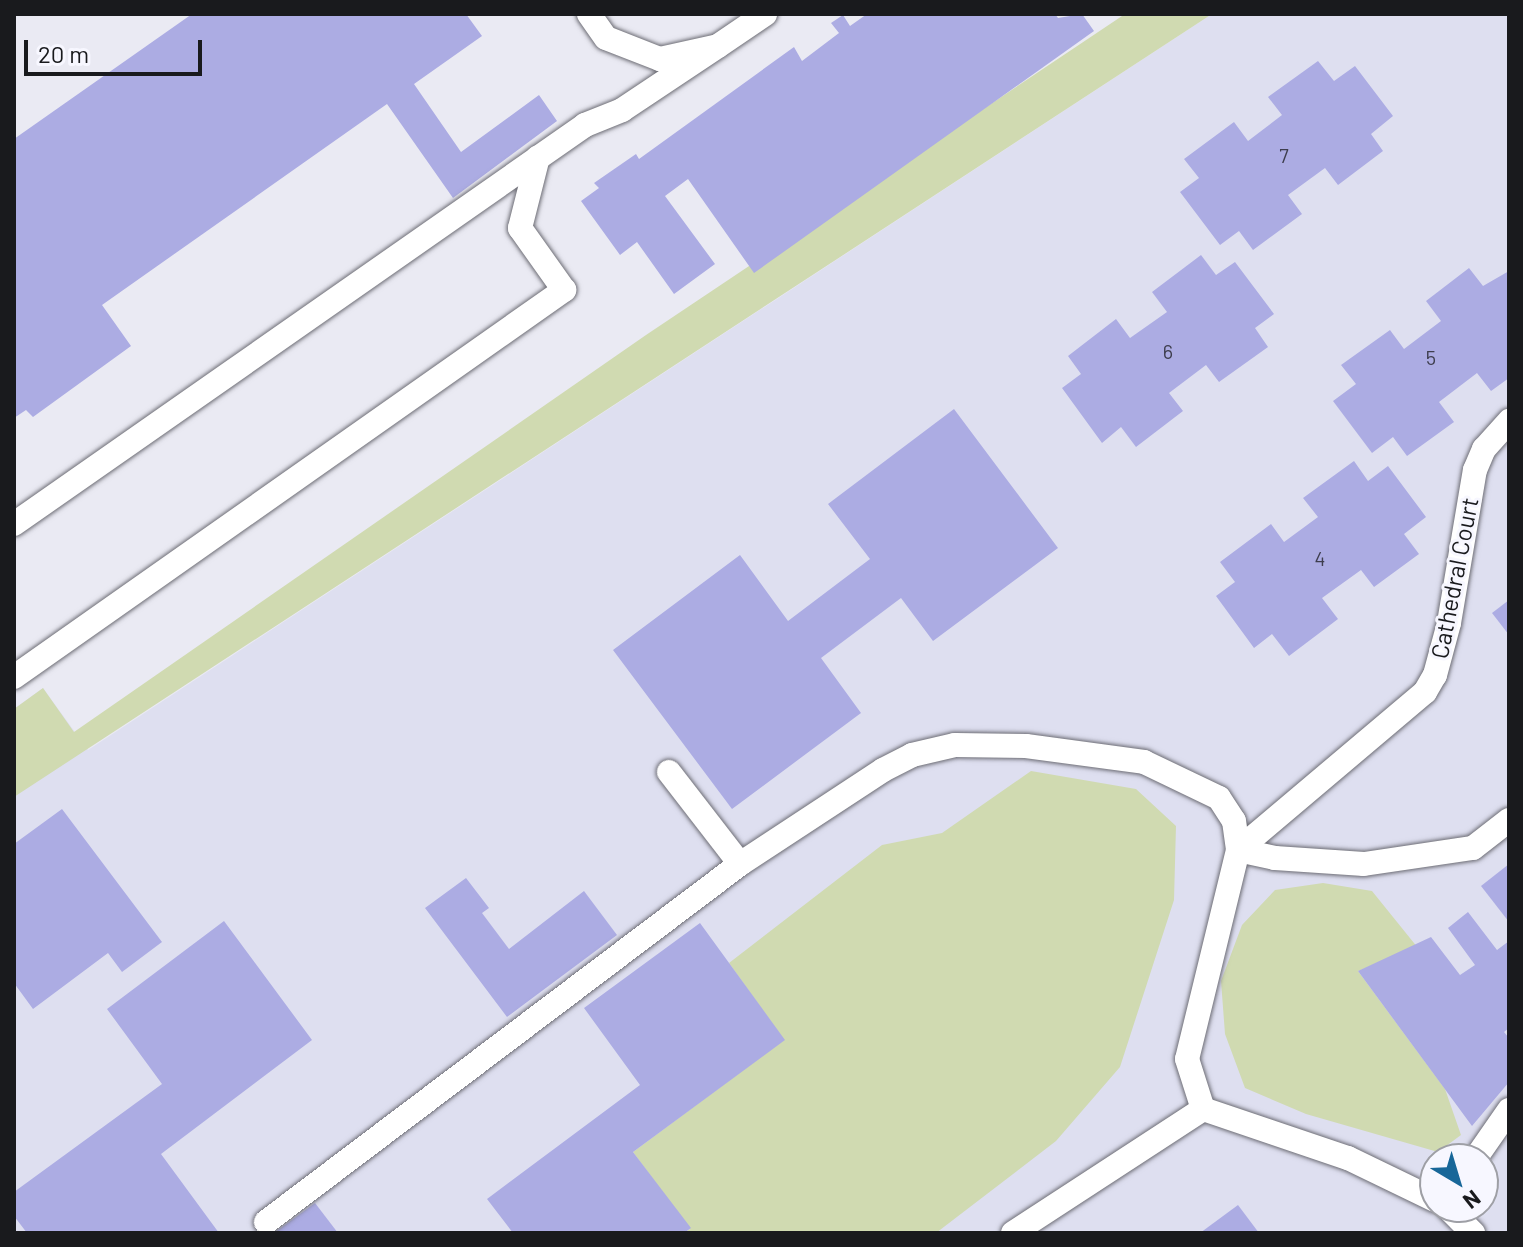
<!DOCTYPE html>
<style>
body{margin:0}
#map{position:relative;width:1523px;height:1247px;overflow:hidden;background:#eaeaf3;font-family:Barlow,sans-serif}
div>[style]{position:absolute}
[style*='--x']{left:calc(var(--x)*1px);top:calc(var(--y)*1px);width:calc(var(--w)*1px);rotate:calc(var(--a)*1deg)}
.built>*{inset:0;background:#dedff0}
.green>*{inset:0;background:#d0dab1}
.building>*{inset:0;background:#acace3}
.roads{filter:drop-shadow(0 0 2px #6d6d75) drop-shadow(0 0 2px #6d6d75)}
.service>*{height:24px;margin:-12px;padding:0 12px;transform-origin:12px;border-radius:12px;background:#fff}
span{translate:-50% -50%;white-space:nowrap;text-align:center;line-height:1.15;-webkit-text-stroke:6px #f7f7ff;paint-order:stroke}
.number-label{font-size:20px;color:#3e3e4e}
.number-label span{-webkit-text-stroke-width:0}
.street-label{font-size:24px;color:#191a1d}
.frame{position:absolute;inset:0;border:16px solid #191a1d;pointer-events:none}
.north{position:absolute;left:1419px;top:1143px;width:80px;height:80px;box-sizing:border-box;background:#f7f7ff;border:2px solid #9e9fa5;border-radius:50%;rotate:142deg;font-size:22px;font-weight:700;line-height:32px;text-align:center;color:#191a1d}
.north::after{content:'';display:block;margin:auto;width:28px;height:36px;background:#186799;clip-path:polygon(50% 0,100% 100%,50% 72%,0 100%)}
.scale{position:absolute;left:24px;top:40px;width:178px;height:36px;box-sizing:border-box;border:4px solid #191a1d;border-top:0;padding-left:10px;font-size:24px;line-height:28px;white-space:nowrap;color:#191a1d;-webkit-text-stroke:6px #f7f7ff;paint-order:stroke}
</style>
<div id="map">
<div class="built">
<div style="clip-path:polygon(evenodd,1212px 14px,1509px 14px,1509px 1233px,14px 1233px,14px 709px,43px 688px,88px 750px,1212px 14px,1435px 1159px,1483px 1159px,1483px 1207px,1435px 1207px,1435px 1159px)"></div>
</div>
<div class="green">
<div style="clip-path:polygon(1125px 14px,1212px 14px,14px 797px,14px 709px,43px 688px,74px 732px,646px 335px)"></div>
<div style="clip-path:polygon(1031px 771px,1136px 789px,1176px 826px,1174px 900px,1120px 1067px,1056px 1141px,936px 1233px,684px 1233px,690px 1229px,633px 1152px,784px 1040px,729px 963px,882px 845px,942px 833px)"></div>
<div style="clip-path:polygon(1323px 883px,1372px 891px,1418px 948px,1358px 971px,1445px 1089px,1461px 1135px,1438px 1152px,1306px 1114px,1245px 1088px,1225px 1034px,1221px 981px,1242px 925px,1275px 890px)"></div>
</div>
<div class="building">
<div style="clip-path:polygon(192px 14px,466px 14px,482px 36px,414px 84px,461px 152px,539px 95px,557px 121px,453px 198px,387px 104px,102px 305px,131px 346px,33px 417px,26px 410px,14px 418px,14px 139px)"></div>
<div style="clip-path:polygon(867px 14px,1055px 14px,1058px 18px,1082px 14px,1094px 31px,754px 273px,688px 179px,665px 196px,715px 264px,674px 294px,637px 242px,620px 255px,581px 201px,599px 188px,594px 183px,636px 154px,639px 159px,794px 47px,802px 61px,839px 33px,831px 23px,843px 15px,850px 26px)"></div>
<div style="clip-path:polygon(1318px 61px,1334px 81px,1355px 66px,1393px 116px,1371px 134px,1383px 151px,1338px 185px,1325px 168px,1288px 195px,1302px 214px,1253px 250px,1239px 231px,1220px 245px,1180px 192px,1199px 178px,1184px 159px,1234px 122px,1248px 141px,1282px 115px,1268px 97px)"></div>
<div style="clip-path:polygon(1201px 255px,1216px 275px,1235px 262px,1274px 314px,1255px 328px,1268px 347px,1219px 382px,1206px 365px,1169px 393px,1183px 411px,1136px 447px,1121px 427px,1102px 443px,1062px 388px,1081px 374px,1068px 356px,1116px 319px,1130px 338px,1167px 312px,1152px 292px)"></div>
<div style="clip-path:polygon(1469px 268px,1483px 286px,1509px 271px,1509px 378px,1491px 391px,1477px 373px,1439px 402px,1454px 422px,1407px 456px,1393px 437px,1372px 453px,1333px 401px,1356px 384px,1341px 365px,1390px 330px,1404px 349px,1441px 321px,1426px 301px)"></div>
<div style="clip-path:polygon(954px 409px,1058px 548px,933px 641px,901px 598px,821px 658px,861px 713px,732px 809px,613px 650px,740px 555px,788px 621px,870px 559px,828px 504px)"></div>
<div style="clip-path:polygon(1354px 461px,1368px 481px,1388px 466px,1426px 517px,1404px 534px,1419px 554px,1374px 587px,1361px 570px,1322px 598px,1338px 619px,1289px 656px,1272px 634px,1254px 648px,1216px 596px,1235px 582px,1220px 562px,1271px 524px,1284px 542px,1318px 517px,1303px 498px)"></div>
<div style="clip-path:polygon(1509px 600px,1509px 635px,1492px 613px)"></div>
<div style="clip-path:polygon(62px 809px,162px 942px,122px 972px,108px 953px,33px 1009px,14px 983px,14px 844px)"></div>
<div style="clip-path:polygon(1509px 864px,1509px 922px,1481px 886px)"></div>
<div style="clip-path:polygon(466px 878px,489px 908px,482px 913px,509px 949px,584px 891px,617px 935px,507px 1017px,425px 908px)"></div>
<div style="clip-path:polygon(1468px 912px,1497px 950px,1509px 941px,1509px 1028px,1504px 1032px,1509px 1038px,1509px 1082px,1472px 1126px,1358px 971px,1431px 937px,1460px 975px,1475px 965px,1448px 928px)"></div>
<div style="clip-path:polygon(224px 921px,312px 1040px,161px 1154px,219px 1233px,27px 1233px,14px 1216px,14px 1192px,162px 1084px,107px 1009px)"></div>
<div style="clip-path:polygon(700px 923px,785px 1040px,633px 1152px,691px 1228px,684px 1233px,513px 1233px,487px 1199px,640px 1085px,584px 1008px)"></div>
<div style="clip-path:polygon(315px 1203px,338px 1233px,274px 1233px)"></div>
<div style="clip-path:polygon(1238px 1205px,1259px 1233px,1200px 1233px)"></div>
</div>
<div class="roads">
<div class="service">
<div style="--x:589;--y:14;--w:29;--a:55"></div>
<div style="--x:606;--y:38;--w:58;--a:21.3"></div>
<div style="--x:660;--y:59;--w:59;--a:-12.6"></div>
<div style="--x:718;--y:46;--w:57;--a:-34.2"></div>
<div style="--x:14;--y:524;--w:697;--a:-34.94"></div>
<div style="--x:585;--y:125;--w:40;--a:-22"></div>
<div style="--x:622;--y:110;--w:115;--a:-33.7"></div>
<div style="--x:14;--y:677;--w:673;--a:-35.13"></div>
<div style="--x:564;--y:290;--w:76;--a:-125.4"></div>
<div style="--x:520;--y:228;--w:73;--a:-75.8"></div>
<div style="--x:669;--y:772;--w:116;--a:52.3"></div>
<div style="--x:1238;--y:850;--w:245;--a:-40.2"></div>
<div style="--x:1425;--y:692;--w:20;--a:-60"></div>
<div style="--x:1435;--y:675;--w:54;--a:-74.9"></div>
<div style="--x:1449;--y:623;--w:155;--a:-80.4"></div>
<div style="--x:1475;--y:470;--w:23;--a:-67"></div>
<div style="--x:1484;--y:449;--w:38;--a:-48"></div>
<div style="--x:1238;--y:850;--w:38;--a:12"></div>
<div style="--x:1275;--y:858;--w:89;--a:3.9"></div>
<div style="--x:1364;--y:864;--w:110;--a:-8.4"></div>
<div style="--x:1473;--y:848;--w:46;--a:-37.9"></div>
<div style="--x:1475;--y:1159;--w:60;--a:-55.2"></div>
<div style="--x:1447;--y:1207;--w:37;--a:45"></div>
<div style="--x:266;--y:1222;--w:594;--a:-37.06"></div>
<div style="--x:740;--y:864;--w:171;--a:-33.3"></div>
<div style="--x:883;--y:770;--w:33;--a:-27"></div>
<div style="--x:912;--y:755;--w:44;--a:-13.1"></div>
<div style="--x:955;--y:745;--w:71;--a:0.8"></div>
<div style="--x:1026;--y:746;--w:119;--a:7.7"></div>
<div style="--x:1144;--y:762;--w:83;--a:25.6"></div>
<div style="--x:1219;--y:798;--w:27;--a:57"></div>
<div style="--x:1234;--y:821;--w:29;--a:82"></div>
<div style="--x:1238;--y:850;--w:215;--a:103.7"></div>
<div style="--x:1187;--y:1059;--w:52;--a:72.3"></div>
<div style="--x:1013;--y:1233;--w:227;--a:-33.1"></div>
<div style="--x:1203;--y:1109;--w:153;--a:18.7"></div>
<div style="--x:1348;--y:1158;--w:97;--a:25.8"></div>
</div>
</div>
<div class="number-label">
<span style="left:1284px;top:155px">7</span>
<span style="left:1168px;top:351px">6</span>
<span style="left:1431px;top:357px">5</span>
<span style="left:1320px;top:558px">4</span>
</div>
<div class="street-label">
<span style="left:1454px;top:578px;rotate:-79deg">Cathedral Court</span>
</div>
<div class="frame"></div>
<div class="north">N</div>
<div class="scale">20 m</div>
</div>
